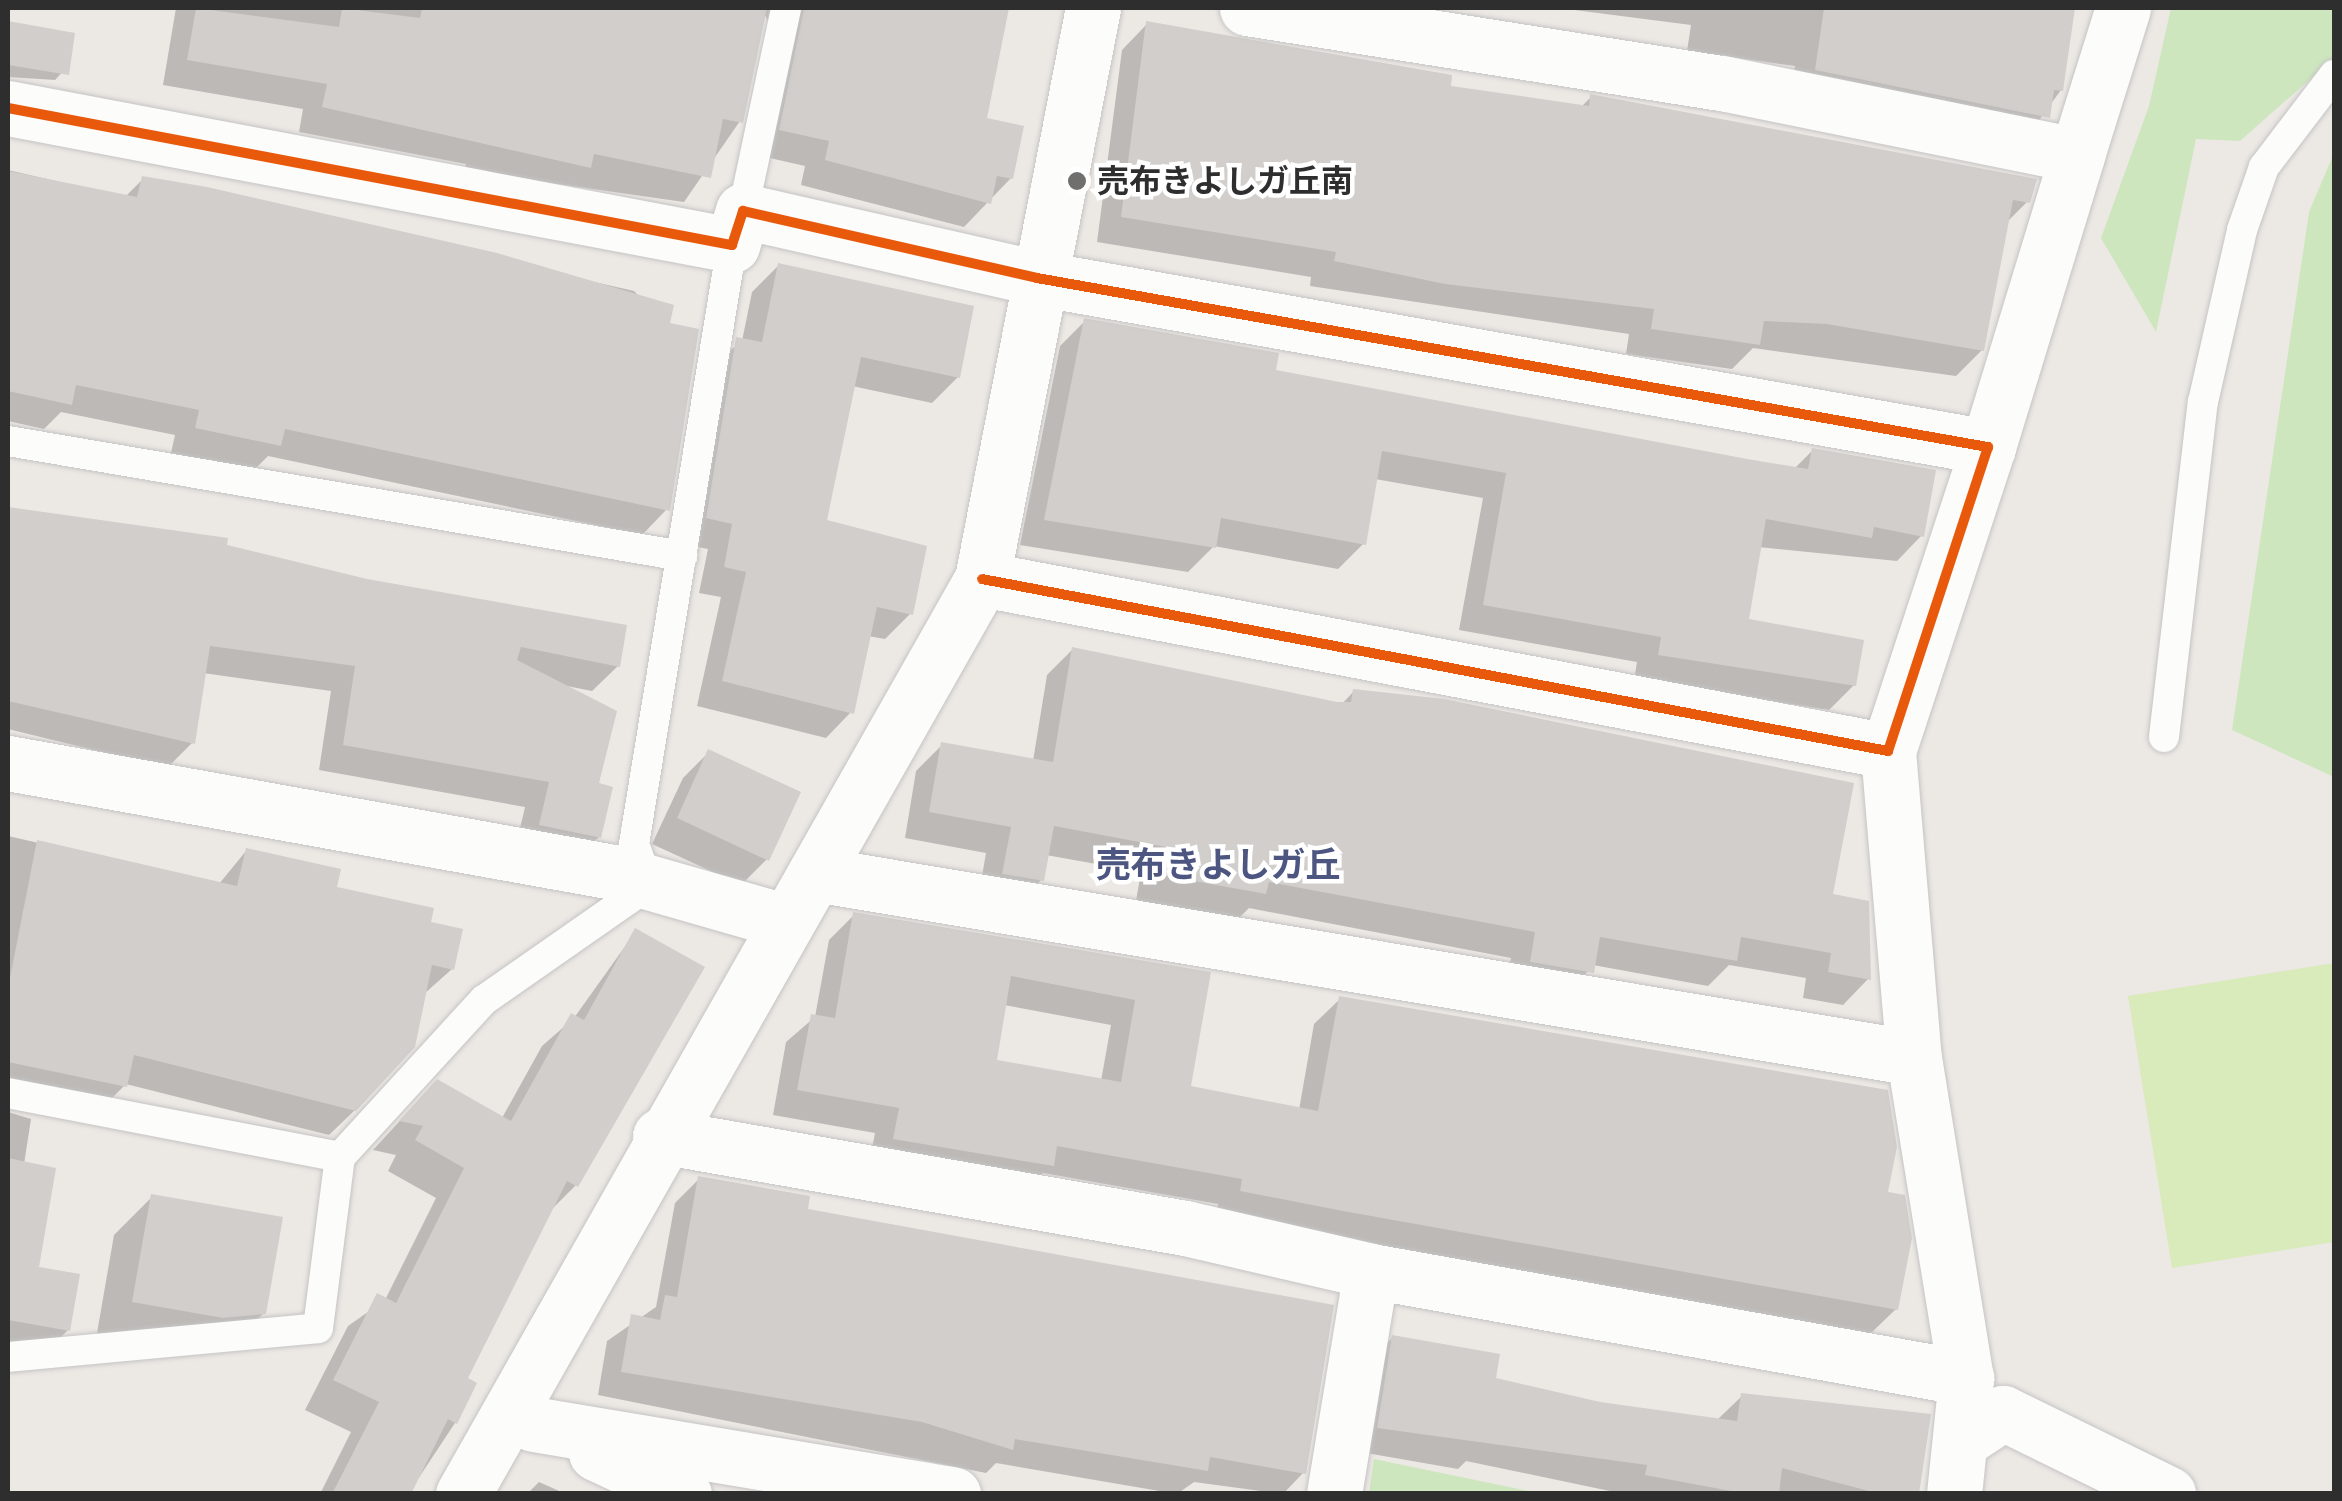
<!DOCTYPE html>
<meta charset="utf-8">
<style>
body{margin:0}
#map{position:relative;width:2342px;height:1501px;overflow:hidden;background:#ece8e4;font-family:Arial,"Noto Sans JP",sans-serif}
div>[style]{position:absolute}
[style*='--x']{left:calc(var(--x)*1px);top:calc(var(--y)*1px);width:calc(var(--w)*1px);rotate:calc(var(--a)*1deg)}
.green>*{inset:0;background:#cee6be}
.pitch>*{inset:0;background:#d9eabb}
.shadow>*{inset:0;background:#0003}
.building>*{inset:0;background:#d1cecb}
.roads{filter:drop-shadow(0 0 2px #c5c4c5) drop-shadow(0 0 2px #c5c4c5)}
.lane>*{height:30px;margin:-15px;padding:0 15px;transform-origin:15px;border-radius:15px;background:#fcfcfb}
.street>*{height:55px;margin:-27.5px;padding:0 27.5px;transform-origin:27.5px;border-radius:27.5px;background:#fcfcfb}
.cycleway>*{height:10px;margin:-5px;padding:0 5px;transform-origin:5px;border-radius:5px;background:#e8590c}
.dots>*{width:28px;height:28px;translate:-50% -50%;box-sizing:border-box;border:5px solid #fff;border-radius:50%}
span{translate:-50% -50%;white-space:nowrap;text-align:center;line-height:1.15;-webkit-text-stroke:9px #fff;paint-order:stroke}
.poi-label{font-size:32px;color:#2e2e2e;font-weight:700}
.left{translate:0 -50%;text-align:left}
.neighbourhood-label{font-size:35px;color:#4d5680;font-weight:700}
.frame{position:absolute;inset:0;border:10px solid #2e2e2e;pointer-events:none}
</style>
<div id="map">
<div class="green">
<div style="clip-path:polygon(2171px 8px,2334px 8px,2334px 58px,2240px 141px,2196px 139px,2156px 332px,2101px 238px,2149px 106px)"></div>
<div style="clip-path:polygon(2334px 153px,2334px 777px,2232px 730px,2309px 212px)"></div>
<div style="clip-path:polygon(1374px 1459px,1538px 1493px,1369px 1493px)"></div>
</div>
<div class="pitch">
<div style="clip-path:polygon(2334px 963px,2334px 1242px,2172px 1268px,2128px 996px)"></div>
</div>
<div class="shadow">
<div style="clip-path:polygon(176px 8px,1006px 8px,984px 120px,1011px 178px,964px 227px,801px 185px,805px 166px,756px 155px,780px 37px,763px 13px,740px 121px,684px 202px,465px 171px,466px 164px,299px 132px,303px 109px,163px 85px)"></div>
<div style="clip-path:polygon(1559px 8px,2073px 8px,2061px 90px,2023px 142px,1791px 95px,1795px 66px,1687px 51px,1691px 25px)"></div>
<div style="clip-path:polygon(9px 23px,67px 67px,55px 80px,8px 77px)"></div>
<div style="clip-path:polygon(1147px 24px,1448px 88px,1580px 108px,1591px 97px,2028px 201px,2006px 223px,1982px 350px,1956px 376px,1753px 348px,1732px 369px,1626px 354px,1629px 334px,1310px 286px,1311px 277px,1097px 242px,1122px 50px)"></div>
<div style="clip-path:polygon(8px 170px,125px 197px,143px 179px,634px 291px,667px 325px,667px 509px,642px 535px,268px 456px,254px 470px,171px 453px,175px 435px,61px 412px,44px 429px,8px 421px)"></div>
<div style="clip-path:polygon(778px 266px,958px 377px,932px 403px,852px 386px,825px 522px,911px 613px,885px 639px,868px 636px,851px 712px,826px 738px,697px 706px,721px 597px,699px 593px,708px 549px,682px 544px,711px 366px,742px 341px,752px 292px)"></div>
<div style="clip-path:polygon(1085px 321px,1273px 372px,1794px 469px,1813px 450px,1922px 535px,1897px 561px,1759px 547px,1746px 621px,1854px 685px,1829px 710px,1634px 680px,1637px 662px,1459px 630px,1483px 498px,1375px 479px,1363px 544px,1338px 569px,1214px 546px,1188px 572px,1020px 545px,1060px 346px)"></div>
<div style="clip-path:polygon(8px 509px,225px 540px,224px 547px,618px 666px,592px 691px,567px 686px,596px 785px,599px 837px,573px 862px,515px 850px,525px 807px,319px 770px,331px 691px,203px 673px,193px 742px,167px 768px,8px 729px)"></div>
<div style="clip-path:polygon(1073px 649px,1341px 705px,1354px 691px,1830px 896px,1868px 979px,1843px 1005px,1803px 998px,1806px 978px,1729px 965px,1708px 986px,1593px 965px,1566px 998px,1505px 987px,1511px 958px,1249px 908px,1238px 919px,1136px 901px,1141px 872px,1046px 855px,1042px 879px,1016px 906px,978px 899px,986px 853px,905px 838px,916px 771px,942px 745px,1033px 761px,1047px 675px)"></div>
<div style="clip-path:polygon(709px 752px,767px 859px,741px 885px,652px 844px,683px 778px)"></div>
<div style="clip-path:polygon(8px 836px,219px 884px,246px 851px,428px 924px,452px 969px,424px 994px,355px 1110px,329px 1135px,126px 1084px,99px 1111px,8px 1104px)"></div>
<div style="clip-path:polygon(evenodd,854px 915px,1208px 974px,1188px 1088px,1299px 1110px,1314px 1024px,1340px 999px,1885px 1194px,1896px 1309px,1870px 1334px,1216px 1216px,1218px 1204px,1043px 1173px,1026px 1190px,869px 1164px,875px 1133px,773px 1115px,786px 1042px,815px 1017px,829px 940px,854px 915px,1004px 1005px,1111px 1025px,1101px 1081px,994px 1062px,1004px 1005px)"></div>
<div style="clip-path:polygon(636px 931px,576px 1185px,548px 1213px,465px 1379px,455px 1423px,408px 1494px,320px 1494px,351px 1432px,305px 1410px,348px 1326px,385px 1300px,436px 1198px,388px 1171px,396px 1155px,373px 1150px,408px 1112px,502px 1118px,542px 1046px,574px 1018px)"></div>
<div style="clip-path:polygon(8px 1112px,31px 1119px,24px 1164px,36px 1269px,68px 1330px,43px 1355px,8px 1349px)"></div>
<div style="clip-path:polygon(699px 1179px,805px 1211px,1303px 1473px,1283px 1494px,1194px 1482px,1177px 1494px,996px 1463px,986px 1473px,598px 1395px,607px 1341px,656px 1307px,675px 1203px)"></div>
<div style="clip-path:polygon(152px 1197px,264px 1313px,225px 1351px,96px 1339px,114px 1235px)"></div>
<div style="clip-path:polygon(1393px 1337px,1493px 1380px,1599px 1405px,1717px 1420px,1742px 1396px,1915px 1494px,1624px 1494px,1466px 1461px,1458px 1469px,1355px 1451px,1370px 1361px)"></div>
<div style="clip-path:polygon(539px 1482px,566px 1494px,527px 1494px)"></div>
</div>
<div class="building">
<div style="clip-path:polygon(196px 8px,339px 27px,342px 8px,420px 18px,422px 8px,767px 8px,743px 123px,723px 119px,711px 178px,594px 154px,591px 168px,322px 107px,327px 84px,187px 60px)"></div>
<div style="clip-path:polygon(804px 8px,1009px 8px,987px 118px,1024px 126px,1013px 179px,997px 176px,991px 204px,825px 160px,829px 141px,779px 130px)"></div>
<div style="clip-path:polygon(1824px 8px,2075px 8px,2063px 91px,2054px 90px,2050px 118px,1815px 70px)"></div>
<div style="clip-path:polygon(8px 21px,75px 33px,69px 75px,8px 65px)"></div>
<div style="clip-path:polygon(1146px 21px,1452px 75px,1451px 86px,1589px 106px,1590px 94px,2037px 179px,2030px 203px,2013px 200px,1984px 351px,1827px 324px,1764px 321px,1760px 345px,1651px 329px,1654px 309px,1445px 284px,1334px 261px,1336px 252px,1121px 217px)"></div>
<div style="clip-path:polygon(8px 171px,137px 197px,142px 176px,207px 187px,497px 253px,674px 305px,670px 323px,699px 329px,670px 511px,285px 429px,281px 446px,195px 428px,199px 410px,76px 385px,72px 405px,8px 391px)"></div>
<div style="clip-path:polygon(778px 263px,974px 306px,960px 378px,861px 357px,827px 520px,927px 546px,913px 615px,877px 607px,854px 714px,722px 681px,746px 572px,724px 567px,732px 524px,706px 518px,736px 337px,762px 342px)"></div>
<div style="clip-path:polygon(1084px 318px,1279px 353px,1276px 370px,1747px 459px,1808px 469px,1812px 448px,1936px 470px,1924px 537px,1874px 527px,1872px 538px,1766px 519px,1749px 619px,1864px 640px,1856px 686px,1658px 655px,1661px 637px,1483px 605px,1506px 473px,1382px 451px,1366px 545px,1221px 518px,1216px 548px,1044px 520px)"></div>
<div style="clip-path:polygon(8px 507px,228px 538px,227px 545px,367px 579px,627px 625px,620px 667px,521px 647px,517px 660px,617px 711px,599px 783px,613px 787px,601px 838px,539px 825px,549px 782px,343px 745px,355px 666px,210px 646px,195px 744px,8px 701px)"></div>
<div style="clip-path:polygon(1072px 647px,1337px 702px,1351px 702px,1353px 689px,1444px 699px,1854px 783px,1833px 894px,1869px 901px,1871px 980px,1828px 972px,1831px 953px,1741px 937px,1737px 961px,1600px 937px,1594px 973px,1530px 962px,1535px 932px,1269px 882px,1266px 894px,1161px 875px,1166px 847px,1054px 826px,1044px 881px,1002px 874px,1011px 827px,929px 812px,941px 742px,1053px 762px)"></div>
<div style="clip-path:polygon(708px 749px,801px 792px,769px 861px,677px 818px)"></div>
<div style="clip-path:polygon(37px 840px,237px 886px,246px 848px,341px 869px,337px 887px,434px 908px,431px 922px,463px 929px,454px 970px,432px 965px,415px 1047px,356px 1111px,134px 1055px,127px 1087px,8px 1062px,8px 988px)"></div>
<div style="clip-path:polygon(evenodd,853px 912px,1211px 972px,1191px 1086px,1318px 1111px,1339px 996px,1888px 1090px,1897px 1147px,1888px 1192px,1905px 1195px,1912px 1238px,1898px 1310px,1343px 1211px,1240px 1191px,1242px 1179px,1057px 1146px,1054px 1166px,893px 1139px,899px 1108px,797px 1090px,811px 1014px,835px 1018px,853px 912px,1011px 976px,1135px 1000px,1121px 1082px,997px 1060px,1011px 976px)"></div>
<div style="clip-path:polygon(635px 928px,705px 967px,578px 1187px,567px 1181px,468px 1378px,477px 1383px,457px 1424px,448px 1419px,411px 1494px,332px 1494px,379px 1402px,333px 1380px,377px 1293px,396px 1303px,464px 1168px,415px 1140px,423px 1126px,399px 1121px,437px 1079px,511px 1121px,571px 1013px,584px 1020px)"></div>
<div style="clip-path:polygon(8px 1158px,56px 1168px,39px 1267px,80px 1274px,70px 1331px,8px 1320px)"></div>
<div style="clip-path:polygon(698px 1176px,810px 1196px,808px 1209px,1334px 1305px,1306px 1474px,1210px 1457px,1208px 1471px,1015px 1439px,1013px 1450px,922px 1422px,621px 1372px,631px 1314px,660px 1320px,665px 1295px,677px 1297px)"></div>
<div style="clip-path:polygon(151px 1194px,283px 1217px,266px 1314px,223px 1318px,132px 1302px)"></div>
<div style="clip-path:polygon(1392px 1335px,1500px 1354px,1496px 1378px,1600px 1402px,1737px 1421px,1741px 1393px,1931px 1414px,1919px 1494px,1880px 1494px,1782px 1468px,1779px 1494px,1747px 1494px,1645px 1475px,1647px 1465px,1377px 1428px)"></div>
</div>
<div class="roads">
<div class="lane">
<div style="--x:743;--y:211;--w:208;--a:-78"></div>
<div style="--x:8;--y:441;--w:684;--a:9.68"></div>
<div style="--x:2164;--y:737;--w:337;--a:-83.4"></div>
<div style="--x:2203;--y:402;--w:176;--a:-77.2"></div>
<div style="--x:2242;--y:230;--w:67;--a:-70.8"></div>
<div style="--x:2264;--y:167;--w:116;--a:-52.7"></div>
<div style="--x:8;--y:1093;--w:338;--a:10.9"></div>
<div style="--x:340;--y:1157;--w:213;--a:-47.5"></div>
<div style="--x:484;--y:1000;--w:201;--a:-34.9"></div>
<div style="--x:649;--y:885;--w:44;--a:-110.1"></div>
<div style="--x:634;--y:844;--w:607;--a:-80.71"></div>
<div style="--x:8;--y:1357;--w:311;--a:-5.3"></div>
<div style="--x:318;--y:1328;--w:172;--a:-82.7"></div>
</div>
<div class="street">
<div style="--x:1247;--y:8;--w:481;--a:9"></div>
<div style="--x:1722;--y:83;--w:362;--a:11.5"></div>
<div style="--x:2077;--y:155;--w:154;--a:-72.6"></div>
<div style="--x:8;--y:108;--w:737;--a:10.72"></div>
<div style="--x:732;--y:245;--w:36;--a:-72"></div>
<div style="--x:743;--y:211;--w:302;--a:12.8"></div>
<div style="--x:1037;--y:278;--w:966;--a:10.08"></div>
<div style="--x:1988;--y:447;--w:320;--a:108.2"></div>
<div style="--x:1888;--y:751;--w:922;--a:-169.25"></div>
<div style="--x:1988;--y:447;--w:305;--a:-73"></div>
<div style="--x:1888;--y:751;--w:308;--a:85.2"></div>
<div style="--x:8;--y:763;--w:615;--a:10.21"></div>
<div style="--x:613;--y:872;--w:178;--a:16"></div>
<div style="--x:815;--y:874;--w:1114;--a:9.5"></div>
<div style="--x:1914;--y:1058;--w:324;--a:80.8"></div>
<div style="--x:1966;--y:1378;--w:117;--a:95.9"></div>
<div style="--x:660;--y:1136;--w:533;--a:9.94"></div>
<div style="--x:1185;--y:1228;--w:191;--a:13"></div>
<div style="--x:533;--y:1424;--w:426;--a:9.5"></div>
<div style="--x:1962;--y:1440;--w:49;--a:-33.4"></div>
<div style="--x:2003;--y:1413;--w:184;--a:26.1"></div>
<div style="--x:596;--y:1453;--w:97;--a:25"></div>
<div style="--x:463;--y:1494;--w:1052;--a:-60.44"></div>
<div style="--x:982;--y:579;--w:582;--a:-79"></div>
<div style="--x:1334;--y:1494;--w:226;--a:-80.6"></div>
<div style="--x:1371;--y:1271;--w:605;--a:10.19"></div>
</div>
</div>
<div class="cycleway">
<div style="--x:8;--y:108;--w:737;--a:10.72"></div>
<div style="--x:732;--y:245;--w:36;--a:-72"></div>
<div style="--x:743;--y:211;--w:302;--a:12.8"></div>
<div style="--x:1037;--y:278;--w:966;--a:10.08"></div>
<div style="--x:1988;--y:447;--w:320;--a:108.2"></div>
<div style="--x:1888;--y:751;--w:922;--a:-169.25"></div>
</div>
<div class="dots">
<div style="left:1077px;top:181px;background:#706f6e"></div>
</div>
<div class="poi-label">
<span class="left" style="left:1097px;top:181px">売布きよしガ丘南</span>
</div>
<div class="neighbourhood-label">
<span style="left:1218px;top:865px">売布きよしガ丘</span>
</div>
<div class="frame"></div>
</div>
